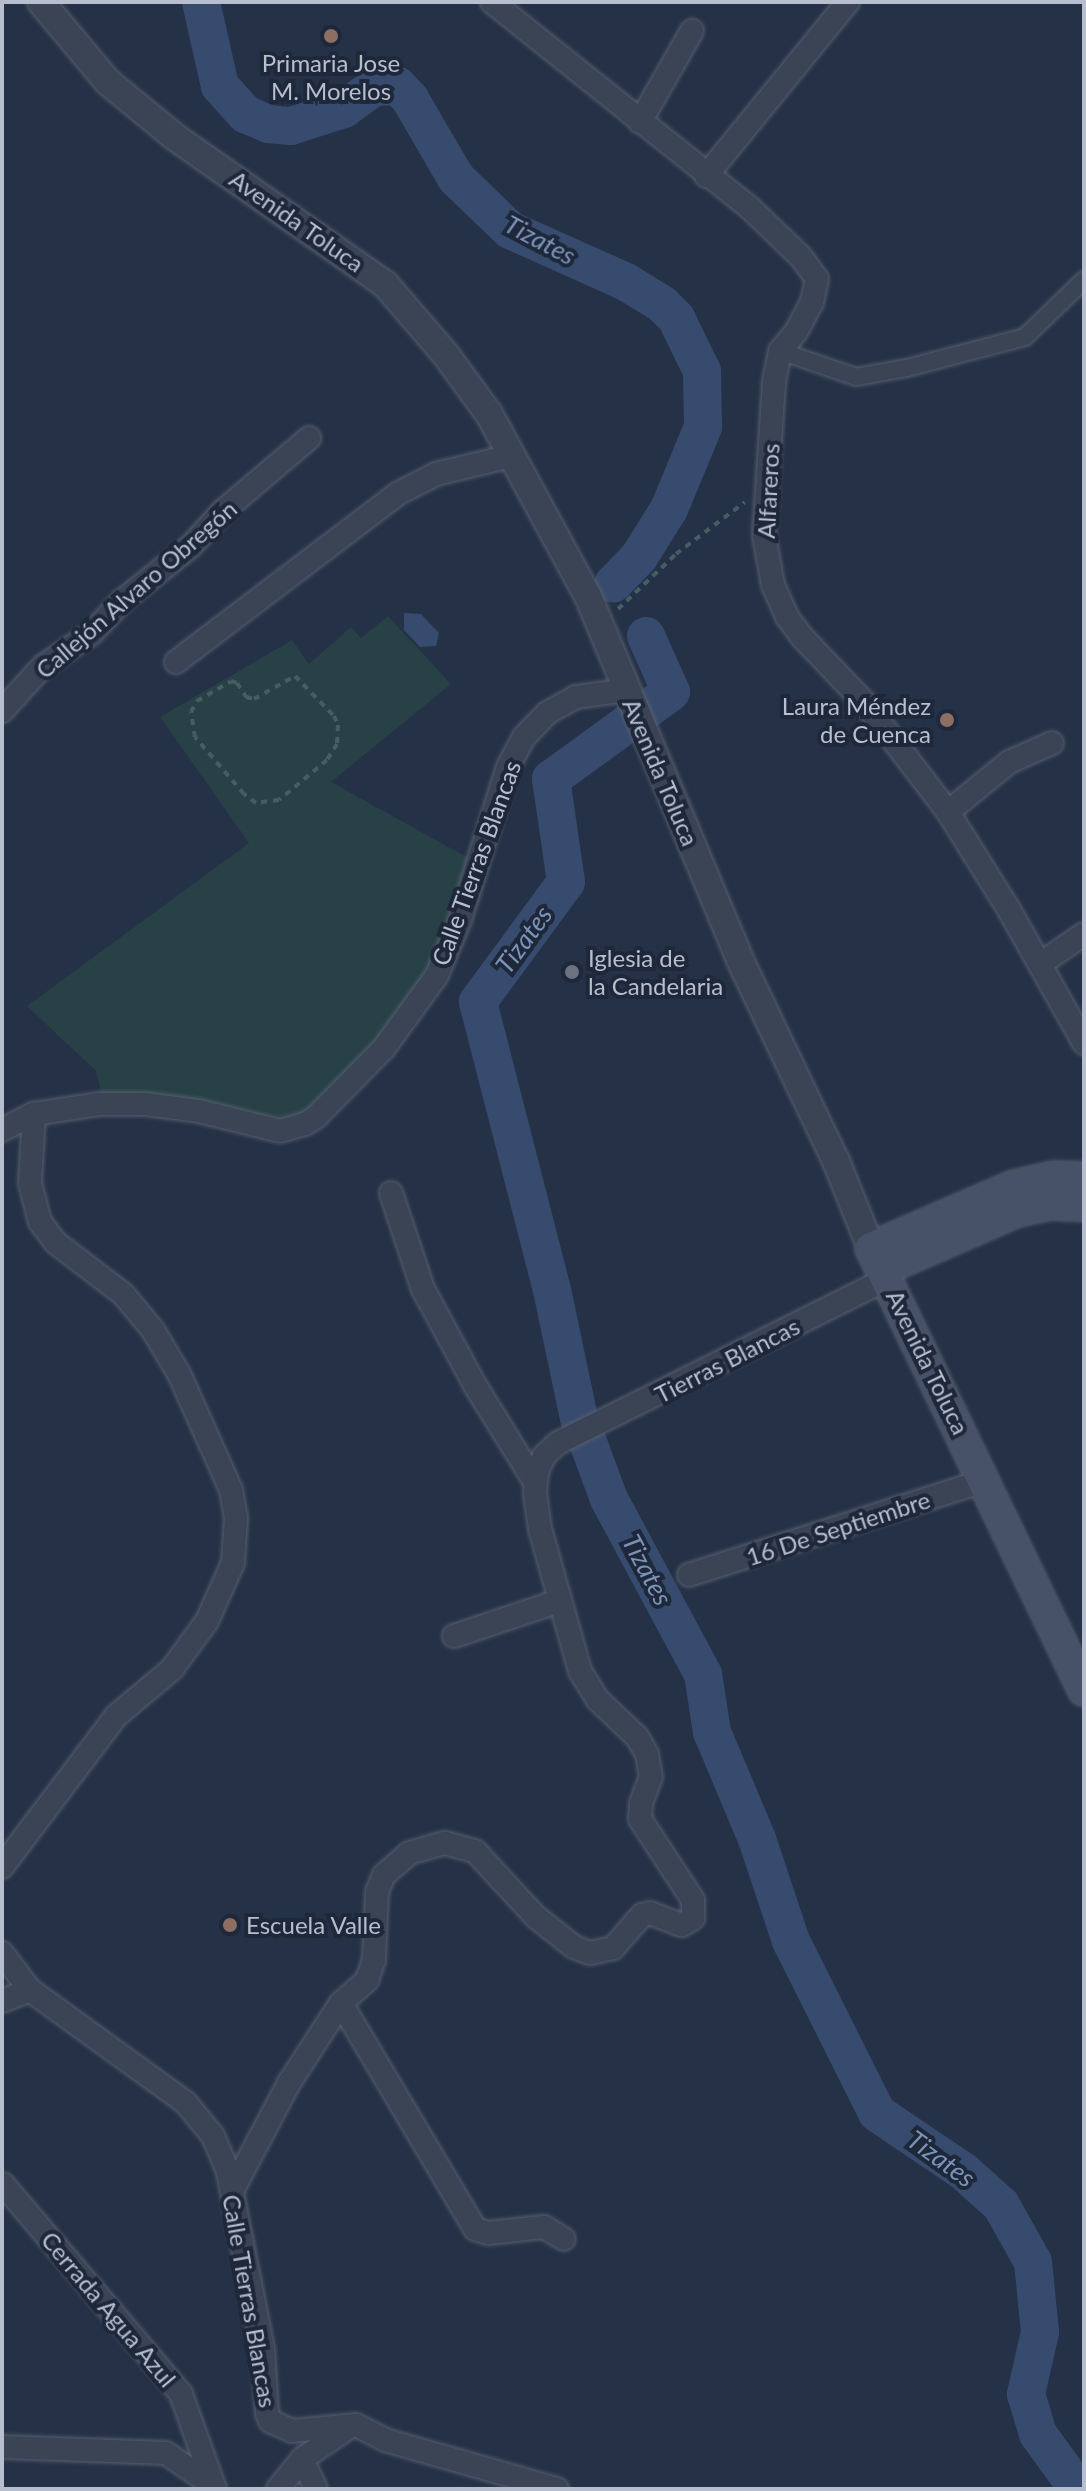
<!DOCTYPE html>
<meta charset="utf-8">
<style>
body{margin:0}
#map{position:relative;width:1086px;height:2491px;overflow:hidden;background:#253146;font-family:Lato,sans-serif}
div>[style]{position:absolute}
[style*='--x']{left:calc(var(--x)*1px);top:calc(var(--y)*1px);width:calc(var(--w)*1px);rotate:calc(var(--a)*1deg)}
.green>*{inset:0;background:#274146}
.water>*{inset:0;background:#374b6e}
.river>*{height:38px;margin:-19px;padding:0 19px;transform-origin:19px;border-radius:19px;background:#374b6e}
.path>*{height:4px;margin-top:-2px;transform-origin:0;background:repeating-linear-gradient(90deg,#455e62 0 6px,transparent 0 12px)}
.roads{filter:drop-shadow(0 0 2px #555f6f) drop-shadow(0 0 2px #555f6f)}
.pedestrian>*{height:16px;margin:-8px;padding:0 8px;transform-origin:8px;border-radius:8px;background:#3a4455}
.minor>*{height:22px;margin:-11px;padding:0 11px;transform-origin:11px;border-radius:11px;background:#3a4455}
.tertiary>*{height:26px;margin:-13px;padding:0 13px;transform-origin:13px;border-radius:13px;background:#3a4455}
.secondary>*{height:30px;margin:-15px;padding:0 15px;transform-origin:15px;border-radius:15px;background:#475268}
.dots>*{width:22px;height:22px;translate:-50% -50%;box-sizing:border-box;border:4px solid #1e283a;border-radius:50%}
span{translate:-50% -50%;white-space:nowrap;text-align:center;line-height:1.15;-webkit-text-stroke:8px #1e283a;paint-order:stroke}
.poi-label{font-size:24px;color:#b7bfce}
.right{translate:-100% -50%;text-align:right}
.left{translate:0 -50%;text-align:left}
.street-label{font-size:24px;color:#b7bfce}
.water-label{font-size:26px;color:#7c93b8;font-style:italic}
.frame{position:absolute;inset:0;border:4px solid #b7bfce;pointer-events:none}
</style>
<div id="map">
<div class="green">
<div style="clip-path:polygon(388px 616px,451px 684px,331px 782px,472px 860px,443px 945px,405px 1010px,313px 1111px,282px 1123px,102px 1096px,96px 1071px,27px 1006px,249px 843px,160px 717px,292px 640px,309px 664px,351px 627px,361px 638px)"></div>
</div>
<div class="water">
<div style="clip-path:polygon(404px 613px,421px 614px,439px 633px,436px 646px,420px 647px,404px 630px)"></div>
</div>
<div class="river">
<div style="--x:201;--y:2;--w:86;--a:77.3"></div>
<div style="--x:220;--y:86;--w:38;--a:48"></div>
<div style="--x:245;--y:114;--w:25;--a:23"></div>
<div style="--x:268;--y:124;--w:23;--a:5"></div>
<div style="--x:291;--y:126;--w:56;--a:-17.8"></div>
<div style="--x:344;--y:109;--w:37;--a:-36"></div>
<div style="--x:374;--y:87;--w:24;--a:-2"></div>
<div style="--x:398;--y:86;--w:18;--a:47"></div>
<div style="--x:410;--y:99;--w:91;--a:59.8"></div>
<div style="--x:456;--y:178;--w:75;--a:43.9"></div>
<div style="--x:510;--y:230;--w:127;--a:24.1"></div>
<div style="--x:626;--y:282;--w:42;--a:31.4"></div>
<div style="--x:662;--y:304;--w:20;--a:45"></div>
<div style="--x:676;--y:318;--w:59;--a:63.9"></div>
<div style="--x:702;--y:371;--w:56;--a:89"></div>
<div style="--x:703;--y:427;--w:89;--a:112.5"></div>
<div style="--x:669;--y:509;--w:57;--a:122"></div>
<div style="--x:639;--y:557;--w:37;--a:134"></div>
<div style="--x:646;--y:636;--w:61;--a:65.9"></div>
<div style="--x:671;--y:692;--w:148;--a:144.1"></div>
<div style="--x:551;--y:779;--w:104;--a:81.7"></div>
<div style="--x:566;--y:882;--w:149;--a:126.3"></div>
<div style="--x:478;--y:1002;--w:297;--a:75.6"></div>
<div style="--x:552;--y:1290;--w:131;--a:78.1"></div>
<div style="--x:579;--y:1418;--w:86;--a:69.7"></div>
<div style="--x:609;--y:1499;--w:199;--a:61.8"></div>
<div style="--x:703;--y:1674;--w:59;--a:81.2"></div>
<div style="--x:712;--y:1732;--w:116;--a:67.2"></div>
<div style="--x:757;--y:1839;--w:108;--a:71.6"></div>
<div style="--x:791;--y:1941;--w:192;--a:63.4"></div>
<div style="--x:877;--y:2113;--w:104;--a:34"></div>
<div style="--x:963;--y:2171;--w:51;--a:41.8"></div>
<div style="--x:1001;--y:2205;--w:65;--a:60.7"></div>
<div style="--x:1033;--y:2262;--w:70;--a:84.3"></div>
<div style="--x:1040;--y:2332;--w:64;--a:102.7"></div>
<div style="--x:1026;--y:2394;--w:42;--a:73.3"></div>
<div style="--x:1038;--y:2434;--w:68;--a:54"></div>
</div>
<div class="path">
<div style="--x:618;--y:609;--w:80;--a:-43.5"></div>
<div style="--x:676;--y:554;--w:86;--a:-37"></div>
<div style="--x:295;--y:676;--w:56;--a:45.7"></div>
<div style="--x:334;--y:716;--w:10;--a:66"></div>
<div style="--x:338;--y:725;--w:19;--a:93"></div>
<div style="--x:337;--y:744;--w:19;--a:122"></div>
<div style="--x:327;--y:760;--w:62;--a:140.2"></div>
<div style="--x:279;--y:800;--w:23;--a:173"></div>
<div style="--x:256;--y:803;--w:15;--a:-143"></div>
<div style="--x:244;--y:794;--w:75;--a:-130.7"></div>
<div style="--x:195;--y:737;--w:25;--a:-99"></div>
<div style="--x:191;--y:712;--w:13;--a:-61"></div>
<div style="--x:197;--y:701;--w:39;--a:-30"></div>
<div style="--x:231;--y:681;--w:6;--a:18"></div>
<div style="--x:237;--y:683;--w:17;--a:57"></div>
<div style="--x:246;--y:697;--w:8;--a:14"></div>
<div style="--x:254;--y:699;--w:47;--a:-29.3"></div>
</div>
<div class="roads">
<div class="pedestrian">
<div style="--x:780;--y:351;--w:80;--a:18.9"></div>
<div style="--x:856;--y:377;--w:52;--a:-10"></div>
<div style="--x:907;--y:368;--w:122;--a:-14.7"></div>
<div style="--x:1025;--y:337;--w:82;--a:-44"></div>
</div>
<div class="minor">
<div style="--x:492;--y:2;--w:330;--a:38.6"></div>
<div style="--x:750;--y:208;--w:71;--a:43.9"></div>
<div style="--x:801;--y:257;--w:27;--a:54"></div>
<div style="--x:817;--y:279;--w:24;--a:102"></div>
<div style="--x:812;--y:302;--w:34;--a:118"></div>
<div style="--x:796;--y:332;--w:25;--a:130"></div>
<div style="--x:780;--y:351;--w:33;--a:101"></div>
<div style="--x:774;--y:383;--w:152;--a:93.8"></div>
<div style="--x:764;--y:535;--w:51;--a:79.8"></div>
<div style="--x:773;--y:585;--w:35;--a:66"></div>
<div style="--x:787;--y:617;--w:25;--a:53"></div>
<div style="--x:802;--y:637;--w:90;--a:46.4"></div>
<div style="--x:864;--y:702;--w:138;--a:52.6"></div>
<div style="--x:948;--y:812;--w:113;--a:58"></div>
<div style="--x:1008;--y:908;--w:155;--a:60.6"></div>
<div style="--x:640;--y:122;--w:105;--a:-60.3"></div>
<div style="--x:706;--y:176;--w:225;--a:-50.8"></div>
<div style="--x:176;--y:662;--w:278;--a:-37.2"></div>
<div style="--x:397;--y:494;--w:44;--a:-27.1"></div>
<div style="--x:436;--y:474;--w:77;--a:-13.5"></div>
<div style="--x:2;--y:711;--w:61;--a:-47.7"></div>
<div style="--x:43;--y:666;--w:59;--a:-34"></div>
<div style="--x:92;--y:633;--w:44;--a:-46.8"></div>
<div style="--x:122;--y:601;--w:88;--a:-38.6"></div>
<div style="--x:191;--y:546;--w:47;--a:-47.6"></div>
<div style="--x:223;--y:511;--w:113;--a:-40.3"></div>
<div style="--x:948;--y:812;--w:79;--a:-39.3"></div>
<div style="--x:1009;--y:762;--w:47;--a:-23.8"></div>
<div style="--x:1040;--y:964;--w:53;--a:-34.3"></div>
<div style="--x:2;--y:1130;--w:36;--a:-27"></div>
<div style="--x:391;--y:1193;--w:101;--a:71.6"></div>
<div style="--x:423;--y:1289;--w:111;--a:61.6"></div>
<div style="--x:476;--y:1387;--w:112;--a:58.2"></div>
<div style="--x:689;--y:1575;--w:312;--a:-17.7"></div>
<div style="--x:454;--y:1636;--w:111;--a:-18.4"></div>
<div style="--x:2;--y:1867;--w:189;--a:-52.9"></div>
<div style="--x:116;--y:1716;--w:73;--a:-40"></div>
<div style="--x:172;--y:1669;--w:59;--a:-53.9"></div>
<div style="--x:207;--y:1621;--w:64;--a:-65.9"></div>
<div style="--x:233;--y:1563;--w:45;--a:-86.2"></div>
<div style="--x:236;--y:1518;--w:28;--a:-100"></div>
<div style="--x:231;--y:1490;--w:127;--a:-114.1"></div>
<div style="--x:179;--y:1374;--w:51;--a:-120.6"></div>
<div style="--x:153;--y:1330;--w:47;--a:-129.8"></div>
<div style="--x:123;--y:1294;--w:84;--a:-142.7"></div>
<div style="--x:56;--y:1243;--w:26;--a:-127"></div>
<div style="--x:40;--y:1222;--w:40;--a:-104.4"></div>
<div style="--x:30;--y:1183;--w:69;--a:-86.7"></div>
<div style="--x:34;--y:1114;--w:67;--a:-8.6"></div>
<div style="--x:100;--y:1104;--w:45;--a:0"></div>
<div style="--x:145;--y:1104;--w:54;--a:7.4"></div>
<div style="--x:199;--y:1111;--w:83;--a:13.9"></div>
<div style="--x:280;--y:1131;--w:26;--a:-16"></div>
<div style="--x:305;--y:1124;--w:13;--a:-32"></div>
<div style="--x:316;--y:1117;--w:97;--a:-45.4"></div>
<div style="--x:384;--y:1048;--w:90;--a:-54"></div>
<div style="--x:437;--y:975;--w:60;--a:-67.3"></div>
<div style="--x:460;--y:920;--w:160;--a:-72.6"></div>
<div style="--x:508;--y:767;--w:34;--a:-62"></div>
<div style="--x:524;--y:737;--w:33;--a:-46"></div>
<div style="--x:547;--y:713;--w:33;--a:-29"></div>
<div style="--x:576;--y:697;--w:51;--a:-7.8"></div>
<div style="--x:2;--y:1953;--w:46;--a:52.9"></div>
<div style="--x:30;--y:1990;--w:193;--a:35.9"></div>
<div style="--x:186;--y:2103;--w:43;--a:50.7"></div>
<div style="--x:213;--y:2136;--w:39;--a:67"></div>
<div style="--x:228;--y:2172;--w:180;--a:78.8"></div>
<div style="--x:263;--y:2349;--w:64;--a:86.4"></div>
<div style="--x:267;--y:2413;--w:9;--a:69"></div>
<div style="--x:270;--y:2421;--w:24;--a:24"></div>
<div style="--x:292;--y:2431;--w:64;--a:-5.4"></div>
<div style="--x:2;--y:2001;--w:30;--a:-21"></div>
<div style="--x:341;--y:2003;--w:263;--a:59.3"></div>
<div style="--x:475;--y:2229;--w:14;--a:17"></div>
<div style="--x:488;--y:2233;--w:56;--a:-6.1"></div>
<div style="--x:544;--y:2227;--w:23;--a:31"></div>
<div style="--x:3;--y:2184;--w:275;--a:49.7"></div>
<div style="--x:181;--y:2394;--w:101;--a:70.3"></div>
<div style="--x:232;--y:2191;--w:122;--a:-62.2"></div>
<div style="--x:289;--y:2083;--w:95;--a:-57"></div>
<div style="--x:341;--y:2003;--w:35;--a:-41"></div>
<div style="--x:367;--y:1980;--w:21;--a:-71"></div>
<div style="--x:374;--y:1960;--w:68;--a:-87.5"></div>
<div style="--x:377;--y:1892;--w:18;--a:-68"></div>
<div style="--x:384;--y:1875;--w:33;--a:-41"></div>
<div style="--x:409;--y:1853;--w:37;--a:-16"></div>
<div style="--x:445;--y:1843;--w:31;--a:15"></div>
<div style="--x:475;--y:1851;--w:90;--a:47.3"></div>
<div style="--x:536;--y:1917;--w:48;--a:38.3"></div>
<div style="--x:574;--y:1947;--w:17;--a:21"></div>
<div style="--x:590;--y:1953;--w:24;--a:-12"></div>
<div style="--x:613;--y:1948;--w:44;--a:-48.7"></div>
<div style="--x:642;--y:1915;--w:8;--a:-14"></div>
<div style="--x:650;--y:1913;--w:34;--a:21"></div>
<div style="--x:682;--y:1925;--w:13;--a:-32"></div>
<div style="--x:693;--y:1918;--w:18;--a:-90"></div>
<div style="--x:693;--y:1900;--w:97;--a:-123.2"></div>
<div style="--x:640;--y:1819;--w:16;--a:-86"></div>
<div style="--x:641;--y:1803;--w:28;--a:-69"></div>
<div style="--x:651;--y:1777;--w:23;--a:-100"></div>
<div style="--x:647;--y:1754;--w:20;--a:-120"></div>
<div style="--x:637;--y:1737;--w:54;--a:-136.5"></div>
<div style="--x:598;--y:1700;--w:34;--a:-122"></div>
<div style="--x:580;--y:1671;--w:148;--a:-105.7"></div>
<div style="--x:540;--y:1529;--w:37;--a:-98"></div>
<div style="--x:535;--y:1492;--w:20;--a:-84"></div>
<div style="--x:537;--y:1472;--w:17;--a:-66"></div>
<div style="--x:544;--y:1456;--w:19;--a:-43"></div>
<div style="--x:558;--y:1443;--w:368;--a:-26.5"></div>
<div style="--x:356;--y:2425;--w:33;--a:27"></div>
<div style="--x:385;--y:2440;--w:179;--a:15.9"></div>
<div style="--x:2;--y:2447;--w:164;--a:2.1"></div>
<div style="--x:166;--y:2453;--w:55;--a:34.6"></div>
<div style="--x:302;--y:2459;--w:33;--a:65"></div>
<div style="--x:278;--y:2489;--w:38;--a:-51"></div>
<div style="--x:302;--y:2459;--w:52;--a:-34"></div>
</div>
<div class="tertiary">
<div style="--x:41;--y:2;--w:104;--a:50.1"></div>
<div style="--x:108;--y:82;--w:87;--a:39.4"></div>
<div style="--x:175;--y:137;--w:256;--a:35"></div>
<div style="--x:385;--y:284;--w:94;--a:49.3"></div>
<div style="--x:446;--y:355;--w:73;--a:53.9"></div>
<div style="--x:489;--y:414;--w:207;--a:61.5"></div>
<div style="--x:588;--y:596;--w:394;--a:67.3"></div>
<div style="--x:740;--y:960;--w:223;--a:64.5"></div>
<div style="--x:836;--y:1161;--w:94;--a:68.1"></div>
</div>
<div class="secondary">
<div style="--x:1084;--y:1178;--w:30;--a:-178"></div>
<div style="--x:1054;--y:1177;--w:41;--a:167.3"></div>
<div style="--x:1014;--y:1186;--w:156;--a:156.6"></div>
<div style="--x:871;--y:1248;--w:491;--a:64.3"></div>
<div style="--x:882;--y:1270;--w:147;--a:-23.6"></div>
<div style="--x:1017;--y:1211;--w:34;--a:-12"></div>
<div style="--x:1050;--y:1204;--w:34;--a:2"></div>
</div>
</div>
<div class="dots">
<div style="left:331px;top:36px;background:#8d6e63"></div>
<div style="left:947px;top:720px;background:#8d6e63"></div>
<div style="left:572px;top:972px;background:#6b7280"></div>
<div style="left:230px;top:1925px;background:#8d6e63"></div>
</div>
<div class="poi-label">
<span style="left:331px;top:77px">Primaria Jose<br>M. Morelos</span>
<span class="right" style="left:931px;top:720px">Laura Méndez<br>de Cuenca</span>
<span class="left" style="left:588px;top:972px">Iglesia de<br>la Candelaria</span>
<span class="left" style="left:246px;top:1925px">Escuela Valle</span>
</div>
<div class="street-label">
<span style="left:297px;top:221px;rotate:35deg">Avenida Toluca</span>
<span style="left:768px;top:491px;rotate:-87deg">Alfareros</span>
<span style="left:136px;top:589px;rotate:-41deg">Callejón Alvaro Obregón</span>
<span style="left:661px;top:772px;rotate:67deg">Avenida Toluca</span>
<span style="left:476px;top:863px;rotate:-70deg">Calle Tierras Blancas</span>
<span style="left:727px;top:1360px;rotate:-27deg">Tierras Blancas</span>
<span style="left:928px;top:1362px;rotate:64deg">Avenida Toluca</span>
<span style="left:838px;top:1528px;rotate:-18deg">16 De Septiembre</span>
<span style="left:250px;top:2301px;rotate:80deg">Calle Tierras Blancas</span>
<span style="left:109px;top:2309px;rotate:50deg">Cerrada Agua Azul</span>
</div>
<div class="water-label">
<span style="left:540px;top:240px;rotate:28deg">Tizates</span>
<span style="left:524px;top:940px;rotate:-54deg">Tizates</span>
<span style="left:647px;top:1570px;rotate:62deg">Tizates</span>
<span style="left:941px;top:2159px;rotate:36deg">Tizates</span>
</div>
<div class="frame"></div>
</div>
